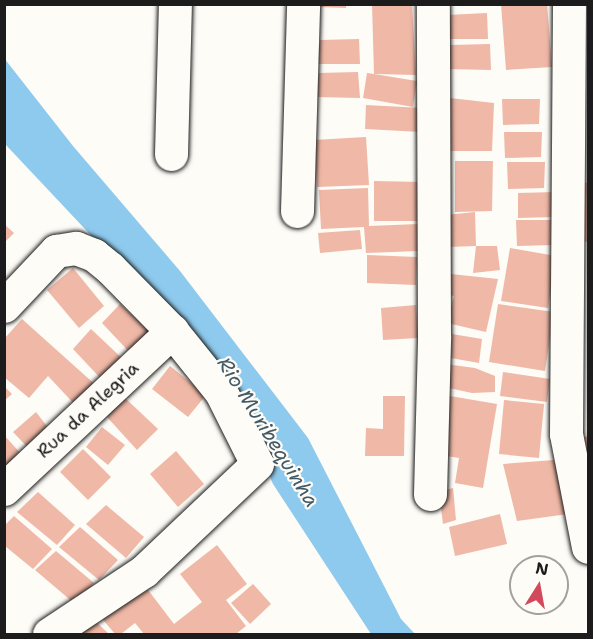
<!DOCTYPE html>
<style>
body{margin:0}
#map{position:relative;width:593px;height:639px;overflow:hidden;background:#fdfcf7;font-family:"Shantell Sans",sans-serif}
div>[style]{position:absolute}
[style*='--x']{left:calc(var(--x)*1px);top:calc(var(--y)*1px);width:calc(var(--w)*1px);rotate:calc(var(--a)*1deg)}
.water>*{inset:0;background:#8ecaee}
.building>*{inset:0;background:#f0b8a6}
.roads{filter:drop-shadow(0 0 2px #1c1c1c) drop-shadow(0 0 2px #1c1c1c)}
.minor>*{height:33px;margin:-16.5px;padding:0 16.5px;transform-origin:16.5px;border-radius:16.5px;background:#fdfcf7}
span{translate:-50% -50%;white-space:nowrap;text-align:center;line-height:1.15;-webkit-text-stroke:4.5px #fdfcf7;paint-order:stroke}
.street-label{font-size:18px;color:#1c1c1c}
.water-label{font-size:20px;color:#445966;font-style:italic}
.frame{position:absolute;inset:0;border:6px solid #1c1c1c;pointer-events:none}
.north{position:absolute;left:509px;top:555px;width:60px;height:60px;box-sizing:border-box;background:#fdfcf7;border:2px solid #a3a29f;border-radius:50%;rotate:11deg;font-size:16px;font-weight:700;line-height:24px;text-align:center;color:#1c1c1c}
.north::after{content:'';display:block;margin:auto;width:21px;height:27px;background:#d1495b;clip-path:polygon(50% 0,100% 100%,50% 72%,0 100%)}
</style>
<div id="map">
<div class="water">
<div style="clip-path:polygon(4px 58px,73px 146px,180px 271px,308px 438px,401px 619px,415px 634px,371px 634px,273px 484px,248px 425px,180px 330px,5px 144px)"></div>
</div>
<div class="building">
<div style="clip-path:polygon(317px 4px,346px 4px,346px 8px,317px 7px)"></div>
<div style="clip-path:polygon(372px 4px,412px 4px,416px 75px,374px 74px,417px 81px,413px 107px,363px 98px,367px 73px,374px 74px)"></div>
<div style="clip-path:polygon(501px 4px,547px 4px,552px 67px,506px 70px)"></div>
<div style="clip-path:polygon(487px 13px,488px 39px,444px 39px,447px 15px)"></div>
<div style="clip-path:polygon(359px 39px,360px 64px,317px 64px,320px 40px)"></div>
<div style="clip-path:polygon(490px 44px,491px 70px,447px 69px,450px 45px)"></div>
<div style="clip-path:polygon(358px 72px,360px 98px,316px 97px,319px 73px)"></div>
<div style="clip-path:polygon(450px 98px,494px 103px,492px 151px,449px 151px)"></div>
<div style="clip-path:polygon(502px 99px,540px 99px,539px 124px,503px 125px)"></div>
<div style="clip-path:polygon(366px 105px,423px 108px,421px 132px,365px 129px)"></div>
<div style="clip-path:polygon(504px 132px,542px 132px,541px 157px,505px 158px)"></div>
<div style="clip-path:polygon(366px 137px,369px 185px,317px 187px,314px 140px)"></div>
<div style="clip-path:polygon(455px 161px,493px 161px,492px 211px,455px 212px)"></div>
<div style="clip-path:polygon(507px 162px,545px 162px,544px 188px,508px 189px)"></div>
<div style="clip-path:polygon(374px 181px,421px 182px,421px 221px,374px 221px)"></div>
<div style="clip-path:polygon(581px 182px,588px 183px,588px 242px,576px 241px)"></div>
<div style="clip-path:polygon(368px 188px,369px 226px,418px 224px,419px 251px,366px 253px,364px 227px,321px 229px,319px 190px)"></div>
<div style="clip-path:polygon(556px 192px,555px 217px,518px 218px,518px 193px)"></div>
<div style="clip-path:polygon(475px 212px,476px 246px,447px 247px,446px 215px)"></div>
<div style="clip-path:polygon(516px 220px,554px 220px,553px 245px,517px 246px)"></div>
<div style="clip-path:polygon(4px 224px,14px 233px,4px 243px)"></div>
<div style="clip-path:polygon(360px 230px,362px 249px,320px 253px,318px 233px)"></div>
<div style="clip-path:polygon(476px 246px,497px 246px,500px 270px,473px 273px)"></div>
<div style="clip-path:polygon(510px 248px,556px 256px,548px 308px,501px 301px)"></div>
<div style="clip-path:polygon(367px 255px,417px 257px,416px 285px,367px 283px)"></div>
<div style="clip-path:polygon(73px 268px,104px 306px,79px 328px,47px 290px)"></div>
<div style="clip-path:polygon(451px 274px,498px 279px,486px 332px,447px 323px,454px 296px,444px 294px)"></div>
<div style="clip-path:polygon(120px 304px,154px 335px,133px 356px,102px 323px)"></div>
<div style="clip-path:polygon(498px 304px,554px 312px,545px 371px,489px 362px)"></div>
<div style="clip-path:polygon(416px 305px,418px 338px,383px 340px,381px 308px)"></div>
<div style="clip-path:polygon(22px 319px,99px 388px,78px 408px,48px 376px,29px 398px,4px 377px,4px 339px)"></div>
<div style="clip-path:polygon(91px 329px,125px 361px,104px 382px,73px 349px)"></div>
<div style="clip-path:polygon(452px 334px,482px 339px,479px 363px,451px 358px)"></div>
<div style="clip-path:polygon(445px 364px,475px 368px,495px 376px,495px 392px,472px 393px,444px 387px)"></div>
<div style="clip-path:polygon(170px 366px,206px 395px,188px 417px,152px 389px)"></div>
<div style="clip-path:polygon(503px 372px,550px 379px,547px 402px,500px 396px)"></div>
<div style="clip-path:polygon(4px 386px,12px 394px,4px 401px)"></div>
<div style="clip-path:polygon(444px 395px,497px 404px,483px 488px,455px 483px,459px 458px,434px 454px)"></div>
<div style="clip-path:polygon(383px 396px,405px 396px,404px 456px,365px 456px,366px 428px,383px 429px)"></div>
<div style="clip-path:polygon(124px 397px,158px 429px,137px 450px,107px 417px)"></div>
<div style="clip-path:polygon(504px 400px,544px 404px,539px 458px,499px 454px)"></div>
<div style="clip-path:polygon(36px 412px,53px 434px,33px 453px,13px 432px)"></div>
<div style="clip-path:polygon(102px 427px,125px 445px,108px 465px,86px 447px)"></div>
<div style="clip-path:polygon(4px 435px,23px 456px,4px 472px)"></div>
<div style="clip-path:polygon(588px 436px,588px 454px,577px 456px,578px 439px)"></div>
<div style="clip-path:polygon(83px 449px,111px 477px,88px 500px,60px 472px)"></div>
<div style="clip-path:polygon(176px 451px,204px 484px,178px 507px,150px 474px)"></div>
<div style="clip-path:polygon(554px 460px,568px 514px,517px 521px,503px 464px)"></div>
<div style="clip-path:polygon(453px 488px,456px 520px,443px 524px,439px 492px)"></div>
<div style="clip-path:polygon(38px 492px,75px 525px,57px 545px,17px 512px)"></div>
<div style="clip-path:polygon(106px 505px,144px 537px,126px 558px,86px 524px)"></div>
<div style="clip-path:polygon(500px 514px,507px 544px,455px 556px,449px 527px)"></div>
<div style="clip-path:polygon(14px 516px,52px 549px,33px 569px,5px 546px,5px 525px)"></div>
<div style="clip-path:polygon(80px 527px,118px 560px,99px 580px,59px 547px)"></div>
<div style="clip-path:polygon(217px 545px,247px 584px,226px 600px,246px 626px,236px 634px,144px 634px,135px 623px,121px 634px,115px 634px,99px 615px,142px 582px,174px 624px,202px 602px,180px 574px)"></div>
<div style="clip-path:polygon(56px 551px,94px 583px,75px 604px,35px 570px)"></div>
<div style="clip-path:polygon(253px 584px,271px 604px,250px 624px,231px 603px)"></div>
<div style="clip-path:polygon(94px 620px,109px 634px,81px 634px)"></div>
</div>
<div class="roads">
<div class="minor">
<div style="--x:569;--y:4;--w:430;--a:90.4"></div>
<div style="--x:566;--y:434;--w:115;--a:79"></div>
<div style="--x:171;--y:154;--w:150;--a:-88.5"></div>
<div style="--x:297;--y:211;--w:207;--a:-88.3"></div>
<div style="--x:4;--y:306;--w:76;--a:-46.6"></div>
<div style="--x:56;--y:251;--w:20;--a:-9"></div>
<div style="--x:76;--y:248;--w:19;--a:21"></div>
<div style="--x:94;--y:255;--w:21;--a:39"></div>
<div style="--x:110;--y:268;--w:88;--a:45.5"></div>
<div style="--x:172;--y:331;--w:78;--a:51.2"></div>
<div style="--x:221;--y:392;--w:80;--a:63.4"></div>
<div style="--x:257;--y:464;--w:156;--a:136.6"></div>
<div style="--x:144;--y:571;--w:114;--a:146.4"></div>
<div style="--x:4;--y:489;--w:231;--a:-43.2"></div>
<div style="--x:430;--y:494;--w:158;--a:-88.5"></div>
<div style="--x:434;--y:336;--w:332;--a:-90.2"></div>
</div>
</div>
<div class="street-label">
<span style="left:88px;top:410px;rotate:-43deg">Rua da Alegria</span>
</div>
<div class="water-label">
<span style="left:268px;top:432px;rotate:58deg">Rio Muribequinha</span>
</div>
<div class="frame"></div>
<div class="north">N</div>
</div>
